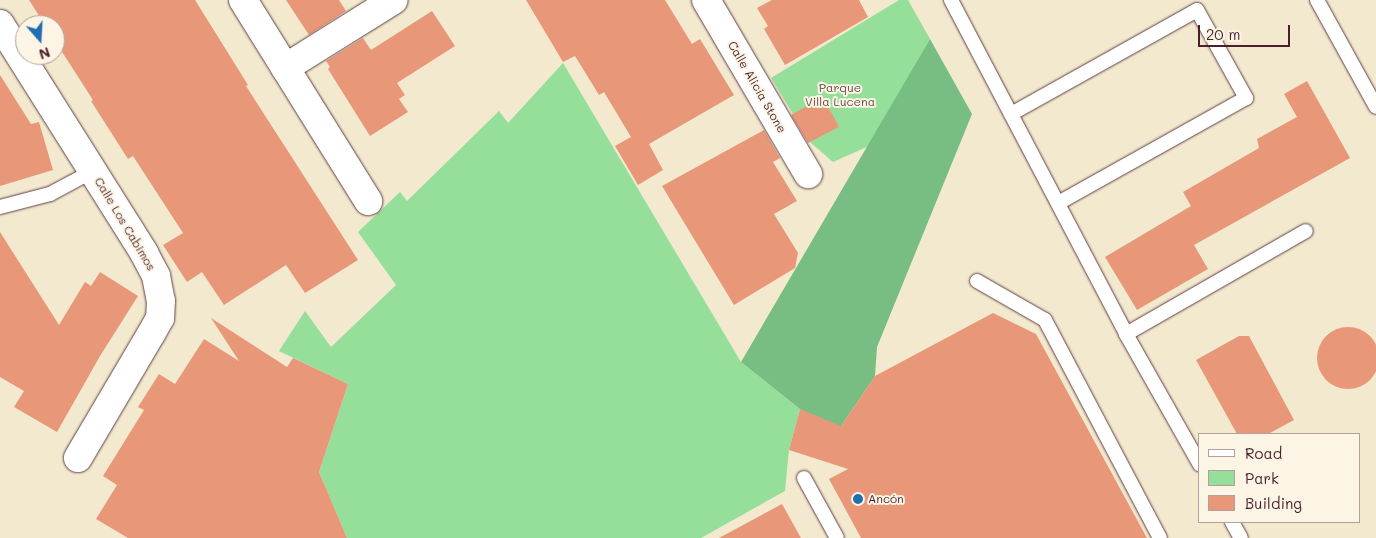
<!DOCTYPE html>
<meta charset="utf-8">
<style>
body{margin:0}
#map{position:relative;width:1376px;height:538px;overflow:hidden;background:#f2e9ce;font-family:Mali,sans-serif}
div>[style]{position:absolute}
[style*='--x']{left:calc(var(--x)*1px);top:calc(var(--y)*1px);width:calc(var(--w)*1px);rotate:calc(var(--a)*1deg)}
.green>*{inset:0;background:#96df9a}
.forest>*{inset:0;background:#78be82}
.building>*{inset:0;background:#e99779}
.round{border-radius:50%}
.roads{filter:drop-shadow(0 0 1px #633d43) drop-shadow(0 0 1px #633d43)}
.lane>*{height:14px;margin:-7px;padding:0 7px;transform-origin:7px;border-radius:7px;background:#fff}
.street>*{height:28px;margin:-14px;padding:0 14px;transform-origin:14px;border-radius:14px;background:#fff}
.dots>*{width:14px;height:14px;translate:-50% -50%;box-sizing:border-box;border:2px solid #fcf5e5;border-radius:50%}
span{translate:-50% -50%;white-space:nowrap;text-align:center;line-height:1.15;-webkit-text-stroke:4px #fcf5e5;paint-order:stroke}
.street-label{font-size:12px;color:#4a1f2b}
.park-label{font-size:12px;color:#5d4f47}
.poi-label{font-size:12px;color:#4a1f2b}
.left{translate:0 -50%;text-align:left}
.legend{position:absolute;left:1198px;top:433px;width:162px;height:90px;box-sizing:border-box;background:#fcf5e5;border:1px solid #b59f9b;margin:0;padding:6px 9px;list-style:none;font-size:15px;color:#4a1f2b}
.legend li{display:flex;align-items:center;gap:10px;height:25px}
.legend b{width:25px;border:1px solid #b59f9b}
.north{position:absolute;left:15px;top:15px;width:50px;height:50px;box-sizing:border-box;background:#fcf5e5;border:1px solid #b59f9b;border-radius:50%;rotate:161deg;font-size:14px;font-weight:700;line-height:20px;text-align:center;color:#4a1f2b}
.north::after{content:'';display:block;margin:auto;width:18px;height:22px;background:#1f6fb2;clip-path:polygon(50% 0,100% 100%,50% 72%,0 100%)}
.scale{position:absolute;left:1198px;top:25px;width:92px;height:22px;box-sizing:border-box;border:2px solid #4a1f2b;border-top:0;padding-left:6px;font-size:15px;line-height:18px;white-space:nowrap;color:#4a1f2b;-webkit-text-stroke:4px #fcf5e5;paint-order:stroke}
</style>
<div id="map">
<div class="green">
<div style="clip-path:polygon(899px 0,908px 0,930px 39px,869px 146px,833px 162px,810px 142px,771px 78px)"></div>
<div style="clip-path:polygon(563px 63px,741px 362px,800px 409px,789px 450px,785px 491px,701px 538px,347px 538px,319px 472px,348px 384px,279px 351px,305px 311px,331px 347px,396px 285px,358px 232px,400px 192px,407px 201px,499px 111px,508px 123px)"></div>
</div>
<div class="forest">
<div style="clip-path:polygon(930px 39px,972px 114px,877px 347px,875px 376px,839px 429px,800px 409px,741px 362px)"></div>
</div>
<div class="building">
<div style="clip-path:polygon(29px 0,195px 0,248px 85px,246px 86px,358px 260px,305px 293px,286px 265px,224px 305px,202px 272px,187px 282px,163px 245px,183px 233px,133px 156px,128px 159px,91px 101px,93px 100px,55px 41px,55px 25px,45px 25px)"></div>
<div style="clip-path:polygon(286px 0,339px 0,346px 11px,309px 35px)"></div>
<div style="clip-path:polygon(526px 0,665px 0,692px 44px,700px 39px,734px 95px,649px 144px,663px 170px,638px 185px,615px 146px,631px 137px,604px 92px,599px 95px,575px 56px,563px 62px)"></div>
<div style="clip-path:polygon(772px 0,859px 0,868px 17px,785px 65px,764px 29px,768px 26px,757px 8px)"></div>
<div style="clip-path:polygon(432px 11px,455px 46px,397px 83px,405px 95px,399px 99px,408px 112px,370px 136px,328px 69px,330px 67px,326px 61px,363px 38px,371px 50px)"></div>
<div style="clip-path:polygon(0 75px,31px 124px,39px 122px,53px 170px,0 186px)"></div>
<div style="clip-path:polygon(1307px 81px,1350px 158px,1194px 245px,1208px 269px,1137px 310px,1105px 257px,1191px 206px,1183px 192px,1259px 148px,1257px 139px,1297px 117px,1284px 94px)"></div>
<div style="clip-path:polygon(823px 97px,839px 127px,808px 143px,791px 115px)"></div>
<div style="clip-path:polygon(764px 130px,780px 158px,773px 162px,797px 201px,774px 214px,798px 253px,795px 268px,734px 305px,662px 186px)"></div>
<div style="clip-path:polygon(0 232px,59px 325px,85px 282px,91px 286px,100px 272px,138px 296px,100px 356px,57px 432px,14px 407px,24px 391px,0 377px)"></div>
<div style="clip-path:polygon(993px 313px,1036px 334px,1147px 538px,861px 538px,829px 479px,848px 469px,789px 450px,800px 409px,841px 426px,875px 376px)"></div>
<div style="clip-path:polygon(211px 318px,287px 367px,293px 358px,348px 384px,319px 472px,347px 538px,128px 538px,96px 519px,117px 485px,103px 476px,144px 410px,138px 407px,159px 374px,175px 384px,204px 339px,239px 361px)"></div>
<div class="round" style="left:1317px;top:327px;width:62px;height:62px"></div>
<div style="clip-path:polygon(1239px 336px,1249px 336px,1294px 420px,1268px 434px,1237px 434px,1196px 360px)"></div>
<div style="clip-path:polygon(782px 504px,801px 538px,719px 538px)"></div>
</div>
<div class="roads">
<div class="lane">
<div style="--x:951;--y:0;--w:377;--a:62.3"></div>
<div style="--x:1126;--y:334;--w:150;--a:60.5"></div>
<div style="--x:1317;--y:0;--w:122;--a:61.1"></div>
<div style="--x:1011;--y:114;--w:213;--a:-29.2"></div>
<div style="--x:1197;--y:10;--w:101;--a:60.9"></div>
<div style="--x:1246;--y:98;--w:215;--a:150.8"></div>
<div style="--x:0;--y:207;--w:52;--a:-14.6"></div>
<div style="--x:50;--y:194;--w:49;--a:-28.1"></div>
<div style="--x:977;--y:281;--w:78;--a:29.8"></div>
<div style="--x:1045;--y:320;--w:246;--a:62.2"></div>
<div style="--x:1126;--y:334;--w:207;--a:-29.8"></div>
<div style="--x:804;--y:478;--w:68;--a:61.2"></div>
<div style="--x:1232;--y:522;--w:18;--a:61"></div>
</div>
<div class="street">
<div style="--x:243;--y:0;--w:237;--a:58.1"></div>
<div style="--x:706;--y:0;--w:202;--a:59.6"></div>
<div style="--x:0;--y:24;--w:271;--a:57.8"></div>
<div style="--x:144;--y:253;--w:26;--a:62"></div>
<div style="--x:156;--y:276;--w:25;--a:79"></div>
<div style="--x:161;--y:301;--w:17;--a:93"></div>
<div style="--x:160;--y:318;--w:18;--a:119"></div>
<div style="--x:151;--y:334;--w:144;--a:120.5"></div>
<div style="--x:285;--y:68;--w:128;--a:-32"></div>
</div>
</div>
<div class="dots">
<div style="left:858px;top:499px;background:#1f6fb2"></div>
</div>
<div class="street-label">
<span style="left:757px;top:87px;rotate:60deg">Calle Alicia Stone</span>
<span style="left:125px;top:224px;rotate:59deg">Calle Los Cabimos</span>
</div>
<div class="park-label">
<span style="left:840px;top:95px">Parque<br>Villa Lucena</span>
</div>
<div class="poi-label">
<span class="left" style="left:868px;top:499px">Ancón</span>
</div>
<ul class="legend">
<li><b style="height:6px;background:#fff"></b>Road</li>
<li><b style="height:14px;background:#96df9a"></b>Park</li>
<li><b style="height:14px;background:#e99779"></b>Building</li>
</ul>
<div class="north">N</div>
<div class="scale">20 m</div>
</div>
